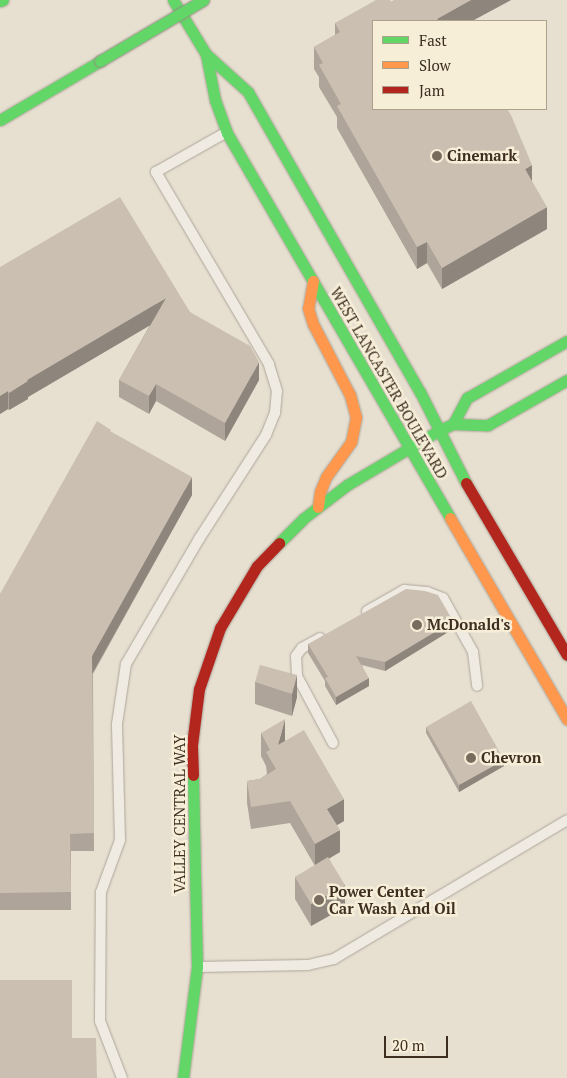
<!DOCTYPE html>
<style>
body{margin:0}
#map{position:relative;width:567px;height:1078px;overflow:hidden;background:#e7e0d1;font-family:"PT Serif",serif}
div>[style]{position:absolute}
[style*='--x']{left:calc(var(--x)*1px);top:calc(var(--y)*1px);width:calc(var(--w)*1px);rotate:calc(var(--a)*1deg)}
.roads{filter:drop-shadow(0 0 1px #ada599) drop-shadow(0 0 1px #ada599)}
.lane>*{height:10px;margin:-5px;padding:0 5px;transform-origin:5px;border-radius:5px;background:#efebe3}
.fast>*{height:11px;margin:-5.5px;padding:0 5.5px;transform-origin:5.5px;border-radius:5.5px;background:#63d668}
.slow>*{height:11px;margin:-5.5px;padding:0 5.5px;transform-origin:5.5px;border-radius:5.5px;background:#ff974d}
.jam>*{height:11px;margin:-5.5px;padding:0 5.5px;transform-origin:5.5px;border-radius:5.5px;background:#b3261e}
.bridges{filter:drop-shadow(0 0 1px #928b80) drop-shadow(0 0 1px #928b80)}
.fast-bridge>*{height:11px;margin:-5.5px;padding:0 5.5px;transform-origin:5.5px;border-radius:5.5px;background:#63d668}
.wall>*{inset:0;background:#afa499}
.shaded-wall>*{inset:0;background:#8e867d}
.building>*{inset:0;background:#cbbfb2}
.dots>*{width:14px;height:14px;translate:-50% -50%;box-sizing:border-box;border:2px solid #f7eed8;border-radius:50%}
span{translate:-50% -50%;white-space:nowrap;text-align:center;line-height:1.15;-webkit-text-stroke:5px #f7eed8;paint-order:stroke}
.poi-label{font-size:15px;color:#3d2e20;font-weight:700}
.left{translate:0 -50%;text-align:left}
.street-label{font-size:15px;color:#3d2e20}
.legend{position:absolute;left:372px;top:20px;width:175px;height:90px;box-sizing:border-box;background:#f7eed8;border:1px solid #ada18e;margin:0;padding:6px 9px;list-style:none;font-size:15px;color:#3d2e20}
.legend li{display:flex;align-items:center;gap:10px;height:25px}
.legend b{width:25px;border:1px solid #ada18e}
.scale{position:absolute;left:384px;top:1036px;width:64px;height:22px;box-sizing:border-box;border:2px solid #3d2e20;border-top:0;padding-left:6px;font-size:15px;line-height:18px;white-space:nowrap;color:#3d2e20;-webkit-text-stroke:4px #f7eed8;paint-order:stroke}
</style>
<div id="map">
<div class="roads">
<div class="lane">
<div style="--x:367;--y:611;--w:43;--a:-29.6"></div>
<div style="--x:404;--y:590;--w:23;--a:5"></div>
<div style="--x:427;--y:592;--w:17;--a:21"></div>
<div style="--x:443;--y:598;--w:62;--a:60.9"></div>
<div style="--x:473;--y:652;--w:34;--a:83"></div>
<div style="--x:320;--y:638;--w:21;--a:151"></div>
<div style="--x:302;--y:648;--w:10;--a:127"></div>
<div style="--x:296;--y:656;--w:20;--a:87"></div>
<div style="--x:297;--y:676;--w:76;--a:61.8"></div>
<div style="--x:197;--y:967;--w:111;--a:-1"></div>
<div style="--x:308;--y:965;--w:27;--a:-13"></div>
<div style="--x:334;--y:959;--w:271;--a:-30.8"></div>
<div style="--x:122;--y:1078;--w:61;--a:-111.1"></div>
<div style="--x:100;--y:1021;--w:129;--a:-89.6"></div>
<div style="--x:101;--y:892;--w:55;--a:-69.9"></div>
<div style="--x:120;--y:840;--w:116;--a:-91.5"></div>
<div style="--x:117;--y:724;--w:61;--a:-81.5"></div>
<div style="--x:126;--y:664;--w:145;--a:-59.7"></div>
<div style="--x:199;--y:539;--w:124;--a:-57.2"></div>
<div style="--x:266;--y:435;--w:24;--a:-68"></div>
<div style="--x:275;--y:413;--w:22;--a:-85"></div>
<div style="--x:277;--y:391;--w:28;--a:-107"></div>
<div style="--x:269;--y:364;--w:223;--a:-120.5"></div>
<div style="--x:156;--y:172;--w:79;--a:-29.5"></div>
</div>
<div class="fast">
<div style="--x:173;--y:0;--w:63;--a:58.6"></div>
<div style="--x:206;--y:54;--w:57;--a:42.1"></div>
<div style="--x:248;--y:92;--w:346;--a:60.2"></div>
<div style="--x:420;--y:392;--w:102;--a:63.2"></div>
<div style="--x:0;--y:1;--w:3;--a:-18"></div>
<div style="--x:206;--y:54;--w:47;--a:78.9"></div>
<div style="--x:215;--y:100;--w:35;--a:70"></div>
<div style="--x:227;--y:133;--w:445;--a:59.9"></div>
<div style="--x:0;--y:120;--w:116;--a:-30.5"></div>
<div style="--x:453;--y:424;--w:30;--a:-62"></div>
<div style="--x:467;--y:398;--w:115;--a:-29.7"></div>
<div style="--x:279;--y:543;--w:35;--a:-45"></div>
<div style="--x:304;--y:518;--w:54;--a:-37.5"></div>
<div style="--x:347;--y:485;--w:106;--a:-30.7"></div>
<div style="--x:438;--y:431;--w:17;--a:-25"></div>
<div style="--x:453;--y:424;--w:35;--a:2"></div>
<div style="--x:488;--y:425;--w:91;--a:-29.7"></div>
<div style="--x:183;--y:1078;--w:112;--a:-82.8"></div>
<div style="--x:197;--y:967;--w:192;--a:-91.2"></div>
</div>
<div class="slow">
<div style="--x:313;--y:281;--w:27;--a:100"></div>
<div style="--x:308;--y:308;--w:17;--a:73"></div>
<div style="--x:313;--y:324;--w:80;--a:62.5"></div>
<div style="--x:350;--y:395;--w:23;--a:75"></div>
<div style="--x:356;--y:417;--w:25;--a:101"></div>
<div style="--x:351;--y:442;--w:43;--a:125.5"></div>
<div style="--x:326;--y:477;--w:16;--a:112"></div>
<div style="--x:320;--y:492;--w:15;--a:98"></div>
<div style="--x:450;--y:518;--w:233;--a:59.8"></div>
</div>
<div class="jam">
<div style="--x:466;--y:483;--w:199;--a:59.6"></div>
<div style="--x:193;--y:775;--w:30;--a:-92"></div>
<div style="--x:192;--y:745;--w:56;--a:-82.9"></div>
<div style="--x:199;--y:689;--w:65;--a:-71"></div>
<div style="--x:220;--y:628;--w:72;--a:-59.2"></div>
<div style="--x:257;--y:566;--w:32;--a:-46"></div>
</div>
</div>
<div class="bridges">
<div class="fast-bridge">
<div style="--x:100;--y:61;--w:120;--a:-30.6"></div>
</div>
</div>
<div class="wall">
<div style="clip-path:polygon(395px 0,511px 0,472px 21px,373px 21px,532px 182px,547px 229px,442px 289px,427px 263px,417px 269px,337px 128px,337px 117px,319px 87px,319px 77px,314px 69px,314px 47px,335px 35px,335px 23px,391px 2px)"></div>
<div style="clip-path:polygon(0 267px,190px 312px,259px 380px,225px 441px,156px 401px,149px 414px,119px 397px,119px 380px,150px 325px,28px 397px,28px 399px,9px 410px,8px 409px,0 414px)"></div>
<div style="clip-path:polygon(111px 432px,192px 495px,93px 674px,94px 851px,71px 851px,71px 910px,0 910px,0 594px)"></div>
<div style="clip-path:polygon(453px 629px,385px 671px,362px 665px,369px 686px,336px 705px,325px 686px,325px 681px,308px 653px,308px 644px)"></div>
<div style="clip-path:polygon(297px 675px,297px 697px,292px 716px,255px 704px,255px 682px)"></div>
<div style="clip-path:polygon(426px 727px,504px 766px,459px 792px,426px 733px)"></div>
<div style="clip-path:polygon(261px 733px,285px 741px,344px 821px,337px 825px,340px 852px,329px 858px,345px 907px,311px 926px,295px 899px,295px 877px,315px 866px,290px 823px,251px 829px,247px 803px,247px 781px,260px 779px,267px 774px,266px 766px,261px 756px)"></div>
</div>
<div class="shaded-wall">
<div style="clip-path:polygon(471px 0,511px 0,472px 21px,437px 21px,437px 19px)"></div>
<div style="clip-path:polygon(532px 165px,532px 186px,525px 169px)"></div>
<div style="clip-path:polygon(547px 207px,547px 229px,442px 289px,442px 268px)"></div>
<div style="clip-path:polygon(427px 242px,427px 263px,417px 269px,417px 247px)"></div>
<div style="clip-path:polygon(166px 298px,166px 316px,28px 397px,28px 399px,9px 410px,9px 393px,27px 380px)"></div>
<div style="clip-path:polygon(259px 362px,259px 380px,225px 441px,225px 423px)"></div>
<div style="clip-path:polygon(156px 384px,156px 401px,149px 414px,149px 396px)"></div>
<div style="clip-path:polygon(8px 391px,8px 409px,0 414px,0 396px)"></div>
<div style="clip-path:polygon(192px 477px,192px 495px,92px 674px,92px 656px)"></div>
<div style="clip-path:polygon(453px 621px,453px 629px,385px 671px,385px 662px)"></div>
<div style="clip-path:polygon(297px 675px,297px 697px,292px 716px,292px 694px)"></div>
<div style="clip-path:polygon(369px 678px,369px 686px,336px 705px,336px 697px)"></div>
<div style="clip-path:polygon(285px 719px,285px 741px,278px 745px)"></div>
<div style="clip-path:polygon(504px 760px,504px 766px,459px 792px,459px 785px)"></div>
<div style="clip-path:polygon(344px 799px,344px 821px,327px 831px,327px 809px)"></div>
<div style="clip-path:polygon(340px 830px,340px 852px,315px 867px,315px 844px)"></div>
<div style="clip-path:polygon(345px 885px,345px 907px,311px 926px,311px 904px)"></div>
</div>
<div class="building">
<div style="clip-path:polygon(376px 0,390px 0,391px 2px,395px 0,471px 0,437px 19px,439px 21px,373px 21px,373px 109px,507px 109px,511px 115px,532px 165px,525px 169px,547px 207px,442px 268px,427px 242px,417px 247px,337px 106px,341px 104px,319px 65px,323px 63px,314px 47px,340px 32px,335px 23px)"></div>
<div style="clip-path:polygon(120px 197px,190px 312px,250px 346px,259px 362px,225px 423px,156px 384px,149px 396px,119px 380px,166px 298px,27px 380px,28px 381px,9px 393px,8px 391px,0 396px,0 267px)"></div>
<div style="clip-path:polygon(97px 421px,111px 430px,110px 431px,192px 477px,92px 656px,94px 833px,70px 834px,71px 892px,0 893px,0 594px)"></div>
<div style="clip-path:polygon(406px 589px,425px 591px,438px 595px,453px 621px,385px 662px,356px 656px,369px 678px,336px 697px,325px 678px,328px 677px,308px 644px)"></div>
<div style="clip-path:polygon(260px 665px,297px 675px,292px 694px,255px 682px)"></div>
<div style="clip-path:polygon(471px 701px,504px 760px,459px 785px,426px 727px)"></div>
<div style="clip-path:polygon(285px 719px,278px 745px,304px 730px,344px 799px,327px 809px,340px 830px,315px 844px,290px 801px,251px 807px,247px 781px,260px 779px,276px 769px,266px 752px,270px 750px,261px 733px)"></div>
<div style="clip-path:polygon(328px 857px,345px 885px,311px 904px,295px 877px)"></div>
<div style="clip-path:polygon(0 980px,72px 980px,72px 1038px,96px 1038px,97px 1078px,0 1078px)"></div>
</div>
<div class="dots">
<div style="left:437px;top:156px;background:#786c5e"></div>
<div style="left:417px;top:625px;background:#786c5e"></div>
<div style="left:471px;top:758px;background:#786c5e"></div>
<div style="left:319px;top:900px;background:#786c5e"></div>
</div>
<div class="poi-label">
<span class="left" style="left:447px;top:156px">Cinemark</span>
<span class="left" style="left:427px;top:625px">McDonald's</span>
<span class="left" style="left:481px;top:758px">Chevron</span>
<span class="left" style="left:329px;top:900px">Power Center<br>Car Wash And Oil</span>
</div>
<div class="street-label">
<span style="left:389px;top:383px;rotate:60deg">WEST LANCASTER BOULEVARD</span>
<span style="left:180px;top:814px;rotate:-90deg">VALLEY CENTRAL WAY</span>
</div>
<ul class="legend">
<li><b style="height:6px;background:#63d668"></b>Fast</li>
<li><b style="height:6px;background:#ff974d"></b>Slow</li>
<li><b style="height:6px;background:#b3261e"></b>Jam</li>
</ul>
<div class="scale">20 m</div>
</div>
